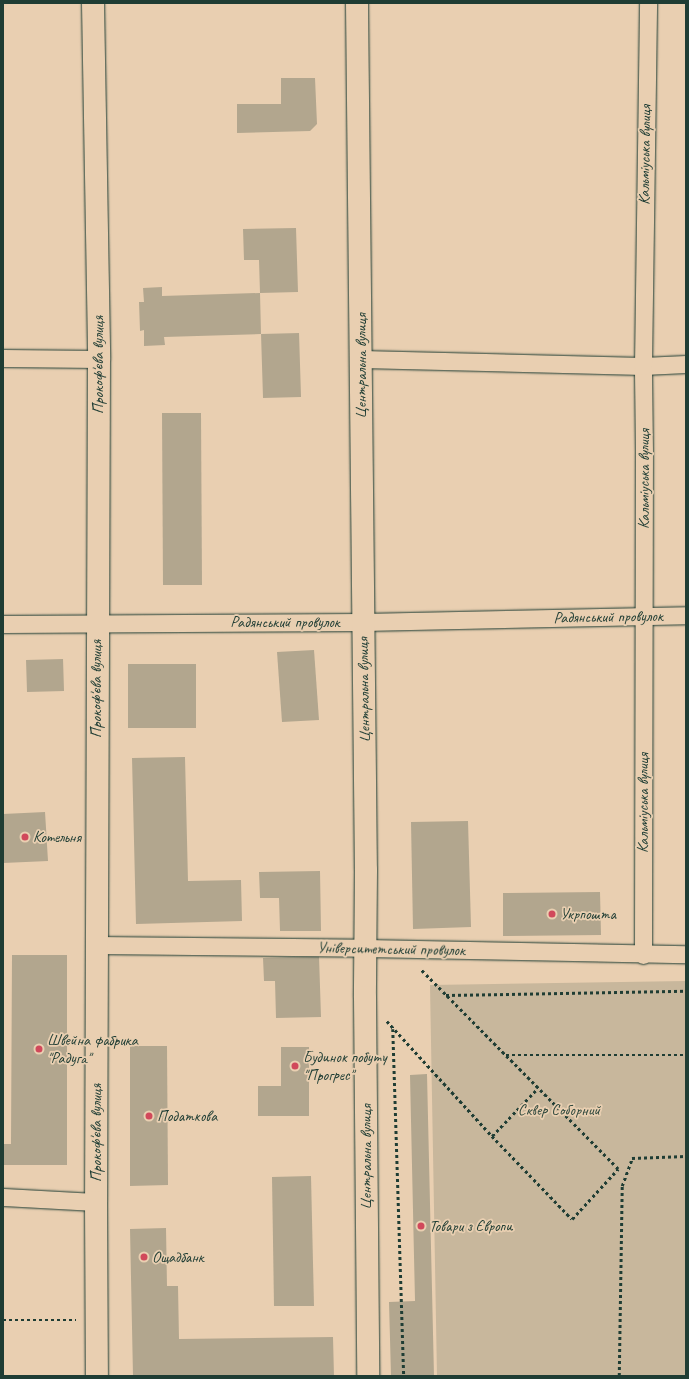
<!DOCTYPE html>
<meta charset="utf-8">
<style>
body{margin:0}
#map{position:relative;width:689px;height:1379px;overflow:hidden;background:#e9cfb1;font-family:Caveat,sans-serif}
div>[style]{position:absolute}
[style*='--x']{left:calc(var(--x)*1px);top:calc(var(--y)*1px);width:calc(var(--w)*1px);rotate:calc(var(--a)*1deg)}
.green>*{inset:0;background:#c8b79c}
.building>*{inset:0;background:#b2a68e}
.path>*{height:2.5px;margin-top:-1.25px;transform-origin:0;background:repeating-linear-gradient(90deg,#1f3d34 0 3px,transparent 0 6px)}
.roads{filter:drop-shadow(0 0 1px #1f3d34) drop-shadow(0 0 1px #1f3d34)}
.street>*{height:17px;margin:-8.5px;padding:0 8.5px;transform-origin:8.5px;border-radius:8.5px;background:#e9cfb1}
.secondary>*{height:22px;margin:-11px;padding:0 11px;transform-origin:11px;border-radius:11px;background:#e9cfb1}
.dots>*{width:11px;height:11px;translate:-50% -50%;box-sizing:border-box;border:2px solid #e9cfb1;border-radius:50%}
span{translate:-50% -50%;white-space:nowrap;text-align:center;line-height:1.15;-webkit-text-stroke:3.5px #e9cfb1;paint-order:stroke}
.street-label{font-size:16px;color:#1f3d34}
.poi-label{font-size:16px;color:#1f3d34}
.left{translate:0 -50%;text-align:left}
.park-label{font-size:16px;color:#30493e}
.frame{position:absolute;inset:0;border:4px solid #1f3d34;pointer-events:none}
</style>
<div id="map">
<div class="green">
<div style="clip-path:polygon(686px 981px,686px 1376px,437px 1376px,430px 985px)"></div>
</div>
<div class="building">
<div style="clip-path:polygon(281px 78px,315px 78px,317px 124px,310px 131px,237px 133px,237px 104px,281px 104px)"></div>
<div style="clip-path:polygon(296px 228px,298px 292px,260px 293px,259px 260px,244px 260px,243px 229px)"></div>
<div style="clip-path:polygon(162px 287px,162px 296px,260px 293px,261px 334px,164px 337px,165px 345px,144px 346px,144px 330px,140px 331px,139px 302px,144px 302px,143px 288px)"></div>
<div style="clip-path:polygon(299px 333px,301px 397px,263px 398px,261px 334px)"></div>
<div style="clip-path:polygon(162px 413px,201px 413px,202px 585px,163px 585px)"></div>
<div style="clip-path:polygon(314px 650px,319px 720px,282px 722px,277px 652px)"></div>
<div style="clip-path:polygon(63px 659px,64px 691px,27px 692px,26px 660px)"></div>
<div style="clip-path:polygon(128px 664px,196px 664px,196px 728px,128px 728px)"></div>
<div style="clip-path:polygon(185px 757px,188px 881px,241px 880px,242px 921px,136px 924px,132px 758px)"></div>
<div style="clip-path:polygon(45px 812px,48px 861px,3px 863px,3px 814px)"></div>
<div style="clip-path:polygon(468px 821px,471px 927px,413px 929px,411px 822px)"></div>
<div style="clip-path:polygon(320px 871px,321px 931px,280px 931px,279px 898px,260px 898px,259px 872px)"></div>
<div style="clip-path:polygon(600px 892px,601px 935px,503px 936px,503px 893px)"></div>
<div style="clip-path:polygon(12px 955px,67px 955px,67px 1165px,3px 1165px,3px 1144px,11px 1144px)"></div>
<div style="clip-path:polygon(319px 956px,321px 1017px,276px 1018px,275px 981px,264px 981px,263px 958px)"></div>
<div style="clip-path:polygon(130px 1046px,167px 1046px,168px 1185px,130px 1186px)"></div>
<div style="clip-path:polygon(281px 1047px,309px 1047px,309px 1116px,258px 1116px,258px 1086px,281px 1086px)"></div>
<div style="clip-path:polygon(427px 1074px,434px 1376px,391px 1376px,389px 1302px,415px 1301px,410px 1075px)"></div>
<div style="clip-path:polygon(311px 1176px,314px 1306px,274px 1306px,272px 1177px)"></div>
<div style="clip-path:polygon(166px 1228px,167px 1286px,178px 1286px,179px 1339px,333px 1337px,334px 1376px,133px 1376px,130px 1229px)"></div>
</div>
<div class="path">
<div style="--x:446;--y:995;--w:240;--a:-1"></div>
<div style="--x:387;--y:1021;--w:156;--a:47.6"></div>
<div style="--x:492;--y:1136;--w:115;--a:46.1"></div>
<div style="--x:572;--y:1219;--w:68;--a:-47.4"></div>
<div style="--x:618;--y:1169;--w:281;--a:-134.7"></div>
<div style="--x:393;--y:1029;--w:347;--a:88.2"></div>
<div style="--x:506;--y:1055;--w:180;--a:0"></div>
<div style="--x:492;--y:1136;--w:66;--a:-46.2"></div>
<div style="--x:3;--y:1320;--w:73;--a:0"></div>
<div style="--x:619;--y:1376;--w:190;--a:-89.1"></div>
<div style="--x:622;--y:1186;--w:30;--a:-70"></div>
<div style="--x:632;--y:1158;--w:54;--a:-2.1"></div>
</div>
<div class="roads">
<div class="street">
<div style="--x:3;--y:358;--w:96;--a:0.6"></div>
<div style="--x:361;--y:359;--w:282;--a:1.4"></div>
<div style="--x:643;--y:366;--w:43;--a:-2.7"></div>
<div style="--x:3;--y:624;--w:360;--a:-0.3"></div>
<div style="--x:363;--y:622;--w:323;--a:-1.2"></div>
<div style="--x:96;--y:945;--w:269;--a:0.6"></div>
<div style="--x:365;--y:948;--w:321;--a:1.1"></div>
<div style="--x:643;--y:955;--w:502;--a:-89.89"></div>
<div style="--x:644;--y:453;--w:87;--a:-90.7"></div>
<div style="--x:643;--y:366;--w:363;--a:-89.2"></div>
<div style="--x:3;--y:1197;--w:93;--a:3.1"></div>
</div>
<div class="secondary">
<div style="--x:93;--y:3;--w:356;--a:89"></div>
<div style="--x:99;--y:359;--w:843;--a:90.2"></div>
<div style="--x:96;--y:1202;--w:174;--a:89.7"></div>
<div style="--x:357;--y:3;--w:867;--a:89.41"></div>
<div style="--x:366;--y:870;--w:127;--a:90.5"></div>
<div style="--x:365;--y:997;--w:379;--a:89.5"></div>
</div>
</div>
<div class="dots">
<div style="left:25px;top:837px;background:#d1495b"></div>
<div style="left:552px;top:914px;background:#d1495b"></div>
<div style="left:39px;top:1049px;background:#d1495b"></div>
<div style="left:295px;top:1066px;background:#d1495b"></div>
<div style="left:149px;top:1116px;background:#d1495b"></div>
<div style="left:421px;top:1226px;background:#d1495b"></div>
<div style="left:144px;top:1257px;background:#d1495b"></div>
</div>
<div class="street-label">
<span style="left:645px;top:155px;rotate:-89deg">Кальміуська вулиця</span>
<span style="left:98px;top:365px;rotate:-90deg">Прокоф'єва вулиця</span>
<span style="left:361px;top:366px;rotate:-90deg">Центральна вулиця</span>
<span style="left:644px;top:479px;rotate:-90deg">Кальміуська вулиця</span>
<span style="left:608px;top:617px;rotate:-1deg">Радянський провулок</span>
<span style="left:285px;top:622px">Радянський провулок</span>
<span style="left:96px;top:689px;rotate:-90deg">Прокоф'єва вулиця</span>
<span style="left:364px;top:690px;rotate:-91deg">Центральна вулиця</span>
<span style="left:643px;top:803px;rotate:-90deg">Кальміуська вулиця</span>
<span style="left:391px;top:949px;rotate:1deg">Університетський провулок</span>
<span style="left:96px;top:1133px;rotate:-90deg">Прокоф'єва вулиця</span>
<span style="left:366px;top:1157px;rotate:-90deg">Центральна вулиця</span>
</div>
<div class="poi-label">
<span class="left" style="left:33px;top:837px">Котельня</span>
<span class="left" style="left:560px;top:914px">Укрпошта</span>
<span class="left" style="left:47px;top:1049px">Швейна фабрика<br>"Радуга"</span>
<span class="left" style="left:303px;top:1066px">Будинок побуту<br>"Прогрес"</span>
<span class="left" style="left:157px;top:1116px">Податкова</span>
<span class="left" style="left:429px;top:1226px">Товари з Європи</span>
<span class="left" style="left:152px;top:1257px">Ощадбанк</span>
</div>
<div class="park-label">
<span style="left:559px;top:1110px">Сквер Соборний</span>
</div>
<div class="frame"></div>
</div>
